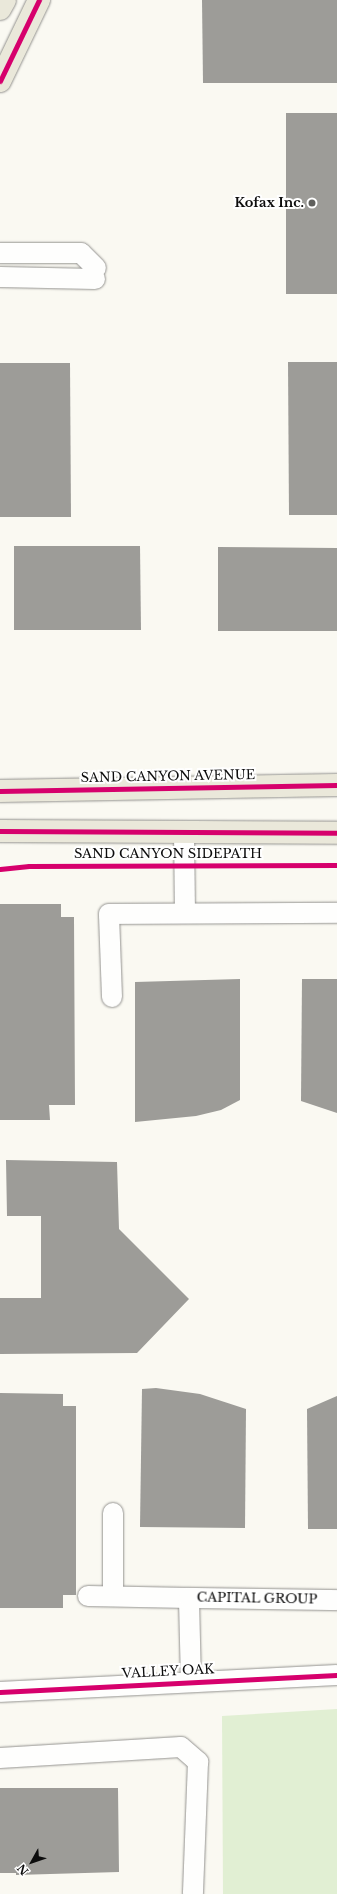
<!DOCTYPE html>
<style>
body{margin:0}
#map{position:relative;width:337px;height:1894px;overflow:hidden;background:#faf9f2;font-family:"Libre Baskerville",serif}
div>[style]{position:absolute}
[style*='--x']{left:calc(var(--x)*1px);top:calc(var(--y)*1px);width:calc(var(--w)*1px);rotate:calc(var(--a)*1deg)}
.green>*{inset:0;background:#e1efd3}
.building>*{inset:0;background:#9d9c98}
.roads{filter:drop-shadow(0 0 1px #949390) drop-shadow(0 0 1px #949390)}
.minor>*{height:20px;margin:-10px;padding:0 10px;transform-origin:10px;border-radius:10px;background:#fefefd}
.major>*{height:22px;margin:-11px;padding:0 11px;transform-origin:11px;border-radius:11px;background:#eae8da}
.cycleway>*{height:5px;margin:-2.5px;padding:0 2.5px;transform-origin:2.5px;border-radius:2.5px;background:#d6006c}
.dots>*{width:11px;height:11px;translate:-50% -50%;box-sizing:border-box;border:2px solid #fff;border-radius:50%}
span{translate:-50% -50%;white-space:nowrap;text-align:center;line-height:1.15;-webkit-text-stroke:4px #fff;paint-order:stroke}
.poi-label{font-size:13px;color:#0d0d0d;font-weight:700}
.right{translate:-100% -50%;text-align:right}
.street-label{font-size:13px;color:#0d0d0d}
.north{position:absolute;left:12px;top:1842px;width:40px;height:40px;-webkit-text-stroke:3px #fff;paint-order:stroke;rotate:230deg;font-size:11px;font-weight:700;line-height:16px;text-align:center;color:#0d0d0d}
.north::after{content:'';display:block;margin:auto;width:14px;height:18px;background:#0d0d0d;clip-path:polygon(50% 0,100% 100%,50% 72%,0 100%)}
</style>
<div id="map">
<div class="green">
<div style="clip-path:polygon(337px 1709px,337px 1894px,223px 1894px,222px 1716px)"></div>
</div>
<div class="building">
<div style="clip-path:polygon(202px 0,337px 0,337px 83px,203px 83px)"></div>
<div style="clip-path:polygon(286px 113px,337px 113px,337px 294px,286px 294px)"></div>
<div style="clip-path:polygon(288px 362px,337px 362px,337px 515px,289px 515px)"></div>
<div style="clip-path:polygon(0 363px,70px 363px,71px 517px,0 517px)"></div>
<div style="clip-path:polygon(14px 546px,140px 546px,141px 630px,14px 630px)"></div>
<div style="clip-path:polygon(218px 547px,337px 548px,337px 631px,218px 631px)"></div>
<div style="clip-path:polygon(0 904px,61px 904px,61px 917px,74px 917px,75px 1105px,49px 1105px,50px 1120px,0 1120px)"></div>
<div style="clip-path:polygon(240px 979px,240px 1100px,221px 1110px,196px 1116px,135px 1122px,135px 982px)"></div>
<div style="clip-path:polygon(302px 979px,337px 979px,337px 1113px,301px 1101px)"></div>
<div style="clip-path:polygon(6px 1160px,117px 1162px,119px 1229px,189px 1299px,137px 1353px,0 1354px,0 1298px,41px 1298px,41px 1216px,7px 1216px)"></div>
<div style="clip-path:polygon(156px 1388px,200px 1394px,246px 1409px,245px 1528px,140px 1527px,142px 1389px)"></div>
<div style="clip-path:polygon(0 1393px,63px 1394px,63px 1406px,76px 1406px,76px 1595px,63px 1595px,63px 1608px,0 1608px)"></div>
<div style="clip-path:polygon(337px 1396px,337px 1529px,308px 1529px,307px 1409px)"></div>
<div style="clip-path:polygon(0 1788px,118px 1788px,119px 1872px,16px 1875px,16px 1873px,0 1873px)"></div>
</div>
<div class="roads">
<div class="minor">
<div style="--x:0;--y:253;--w:81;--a:0"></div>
<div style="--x:81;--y:253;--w:21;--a:45"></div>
<div style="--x:0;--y:277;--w:95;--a:1.2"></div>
<div style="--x:184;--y:832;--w:81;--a:89.3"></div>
<div style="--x:112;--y:997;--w:83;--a:-92.1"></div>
<div style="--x:109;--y:914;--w:228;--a:-0.3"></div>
<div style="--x:88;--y:1596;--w:101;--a:1.1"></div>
<div style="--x:113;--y:1596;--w:83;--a:-90"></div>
<div style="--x:191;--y:1682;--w:84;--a:-91.4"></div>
<div style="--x:189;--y:1598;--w:148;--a:0.8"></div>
<div style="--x:0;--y:1692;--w:337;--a:-2.9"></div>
<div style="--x:0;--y:1758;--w:181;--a:-3.5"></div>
<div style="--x:181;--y:1747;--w:23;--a:41"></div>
<div style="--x:198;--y:1762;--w:132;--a:92.2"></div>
</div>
<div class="major">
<div style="--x:0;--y:9;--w:10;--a:-61"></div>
<div style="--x:0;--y:81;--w:90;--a:-64.3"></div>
<div style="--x:0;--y:791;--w:337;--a:-1"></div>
<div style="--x:0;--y:831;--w:337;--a:0.3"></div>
</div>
</div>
<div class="cycleway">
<div style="--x:0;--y:81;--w:90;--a:-64.3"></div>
<div style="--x:0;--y:791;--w:337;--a:-1"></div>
<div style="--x:0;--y:831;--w:337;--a:0.3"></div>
<div style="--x:0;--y:869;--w:29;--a:-6"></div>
<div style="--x:29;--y:866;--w:308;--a:-0.2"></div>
<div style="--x:0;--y:1692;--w:337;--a:-2.9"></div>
</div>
<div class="dots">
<div style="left:312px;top:203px;background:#60605d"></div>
</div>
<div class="poi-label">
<span class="right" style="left:304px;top:203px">Kofax Inc.</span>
</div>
<div class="street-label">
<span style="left:168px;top:777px;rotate:-1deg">SAND CANYON AVENUE</span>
<span style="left:168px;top:854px">SAND CANYON SIDEPATH</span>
<span style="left:257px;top:1599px;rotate:1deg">CAPITAL GROUP</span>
<span style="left:168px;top:1672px;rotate:-3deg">VALLEY OAK</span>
</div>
<div class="north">N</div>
</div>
